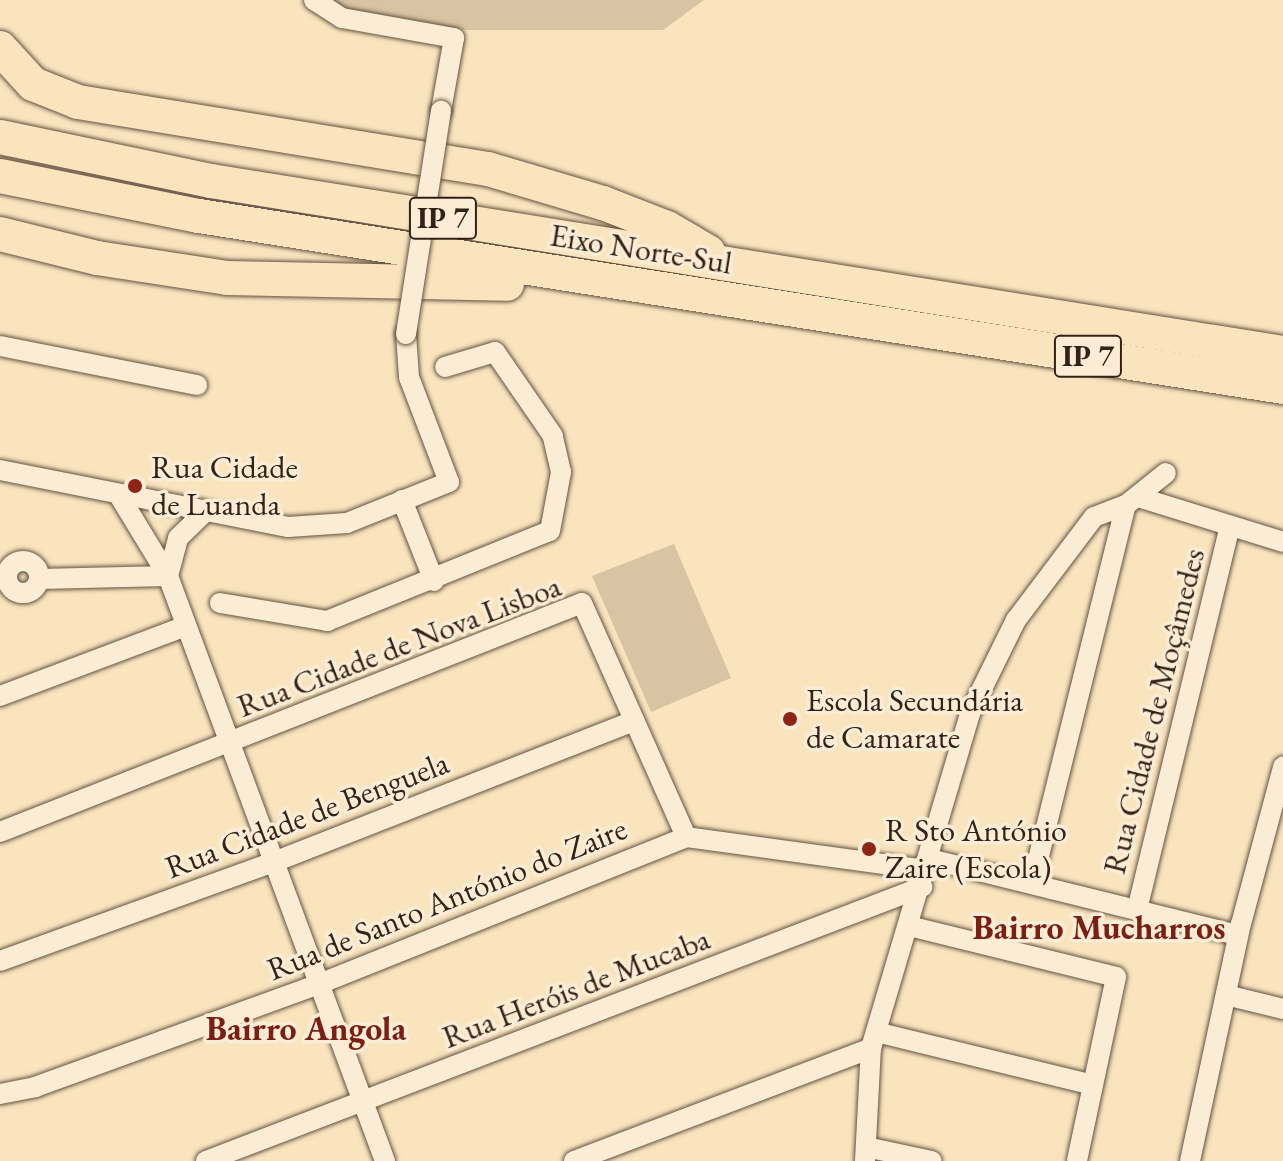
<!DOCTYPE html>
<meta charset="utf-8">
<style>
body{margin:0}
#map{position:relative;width:1283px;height:1161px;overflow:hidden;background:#f9e4be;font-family:"EB Garamond",serif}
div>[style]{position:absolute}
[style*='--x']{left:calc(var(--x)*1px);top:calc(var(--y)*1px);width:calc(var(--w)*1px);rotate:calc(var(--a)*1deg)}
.green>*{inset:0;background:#d8c3a2}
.roads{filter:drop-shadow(0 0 2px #655241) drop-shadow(0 0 2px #655241)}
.minor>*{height:20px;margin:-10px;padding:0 10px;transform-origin:10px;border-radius:10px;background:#fbedd5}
.minor>.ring{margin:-10px;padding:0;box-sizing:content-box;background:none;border:20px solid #fbedd5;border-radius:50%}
.trunk>*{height:34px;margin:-17px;padding:0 17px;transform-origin:17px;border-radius:17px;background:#f9e4be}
.bridges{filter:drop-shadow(0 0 2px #655241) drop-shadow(0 0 2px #655241)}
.minor-bridge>*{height:20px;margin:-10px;padding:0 10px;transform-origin:10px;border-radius:10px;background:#fbedd5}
.dots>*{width:22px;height:22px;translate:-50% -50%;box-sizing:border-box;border:4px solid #fbedd5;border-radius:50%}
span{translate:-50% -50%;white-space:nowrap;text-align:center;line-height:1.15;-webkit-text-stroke:7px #fbedd5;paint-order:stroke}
.shield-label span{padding:2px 6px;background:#fbedd5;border:2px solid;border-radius:6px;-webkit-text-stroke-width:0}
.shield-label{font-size:30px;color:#342117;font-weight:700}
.street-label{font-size:32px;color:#342117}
.poi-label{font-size:32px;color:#342117}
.left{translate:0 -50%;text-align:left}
.neighbourhood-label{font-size:34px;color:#7a1f14;font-weight:700}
</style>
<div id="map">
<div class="green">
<div style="clip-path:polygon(327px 0,704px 0,663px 30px,463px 30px,352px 12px)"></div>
<div style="clip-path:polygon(674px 544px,731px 678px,651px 712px,592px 576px)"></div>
</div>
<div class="roads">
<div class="minor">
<div style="--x:314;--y:0;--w:33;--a:33"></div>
<div style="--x:342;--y:18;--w:114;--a:10.1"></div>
<div style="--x:454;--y:38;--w:74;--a:100.1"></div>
<div style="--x:0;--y:346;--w:201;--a:11.2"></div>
<div style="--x:0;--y:470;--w:294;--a:11.2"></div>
<div style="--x:288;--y:527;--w:59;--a:-3.9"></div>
<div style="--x:347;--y:523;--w:110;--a:-21.9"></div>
<div style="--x:449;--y:482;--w:112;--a:-110.9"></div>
<div style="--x:409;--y:377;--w:43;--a:-94"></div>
<div style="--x:120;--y:497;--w:92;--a:58.7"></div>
<div style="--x:168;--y:576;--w:624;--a:69.65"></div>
<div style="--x:1138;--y:497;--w:152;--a:17.2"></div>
<div style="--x:402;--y:500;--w:87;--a:68.4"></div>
<div class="ring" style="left:7px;top:561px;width:12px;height:12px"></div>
<div style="--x:168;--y:576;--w:39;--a:-75"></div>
<div style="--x:178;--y:538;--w:37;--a:-44"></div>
<div style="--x:39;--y:579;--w:129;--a:-1.3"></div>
<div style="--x:220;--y:603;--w:109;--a:9.5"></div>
<div style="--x:327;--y:621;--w:240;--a:-22"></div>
<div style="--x:550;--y:531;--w:60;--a:-79.4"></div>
<div style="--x:561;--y:472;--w:37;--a:-103"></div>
<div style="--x:553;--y:436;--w:102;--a:-124.6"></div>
<div style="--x:495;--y:352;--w:52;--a:163.3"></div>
<div style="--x:0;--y:696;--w:199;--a:-20.6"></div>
<div style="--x:0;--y:832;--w:625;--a:-21.48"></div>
<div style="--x:582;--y:603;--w:256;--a:66"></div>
<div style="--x:930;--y:859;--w:317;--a:13.9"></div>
<div style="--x:1032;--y:884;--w:390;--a:-76.1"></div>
<div style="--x:1137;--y:910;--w:395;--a:-76.4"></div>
<div style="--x:909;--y:926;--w:213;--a:13.8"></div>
<div style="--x:1116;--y:977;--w:188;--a:102"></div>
<div style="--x:0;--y:961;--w:291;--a:-19.9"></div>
<div style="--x:274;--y:862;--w:387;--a:-21.4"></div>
<div style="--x:1226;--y:995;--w:59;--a:13.8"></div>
<div style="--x:876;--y:1032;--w:223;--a:13.7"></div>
<div style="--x:0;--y:1094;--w:36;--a:-11"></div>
<div style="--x:35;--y:1087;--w:302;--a:-19.9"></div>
<div style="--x:319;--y:984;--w:395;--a:-21.8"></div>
<div style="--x:686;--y:837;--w:243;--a:7.8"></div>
<div style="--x:866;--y:1147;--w:67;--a:12"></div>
<div style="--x:206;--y:1161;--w:767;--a:-20.94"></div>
<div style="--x:574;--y:1161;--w:318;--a:-20.8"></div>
<div style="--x:865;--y:1161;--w:113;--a:-87"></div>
<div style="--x:871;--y:1048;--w:349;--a:-73.5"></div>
<div style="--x:970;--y:713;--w:104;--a:-63.7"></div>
<div style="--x:1016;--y:620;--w:129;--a:-52.9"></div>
<div style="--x:1094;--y:517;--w:34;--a:-21"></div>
<div style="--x:1126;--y:505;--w:51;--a:-38.7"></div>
<div style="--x:1190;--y:1161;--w:242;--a:-77.9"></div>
<div style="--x:1241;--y:924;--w:163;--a:-75"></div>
</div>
<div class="trunk">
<div style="--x:0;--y:48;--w:49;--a:47.5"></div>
<div style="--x:33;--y:84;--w:48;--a:21.8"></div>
<div style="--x:78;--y:102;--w:415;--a:9.3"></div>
<div style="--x:488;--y:169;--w:120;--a:16.5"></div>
<div style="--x:603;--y:203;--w:69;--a:21.3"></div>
<div style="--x:667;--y:228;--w:48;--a:30.3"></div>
<div style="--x:0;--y:137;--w:216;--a:11.8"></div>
<div style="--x:211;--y:181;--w:1086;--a:9.12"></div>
<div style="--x:0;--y:176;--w:203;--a:11.4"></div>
<div style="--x:199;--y:216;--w:1097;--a:8.96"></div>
<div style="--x:0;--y:234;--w:100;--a:13.9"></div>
<div style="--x:97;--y:258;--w:132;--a:8.7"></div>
<div style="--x:227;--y:278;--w:280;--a:1.2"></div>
</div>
</div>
<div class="bridges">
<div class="minor-bridge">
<div style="--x:406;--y:334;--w:226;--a:-81.1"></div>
</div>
</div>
<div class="dots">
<div style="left:135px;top:486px;background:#8f2418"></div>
<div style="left:790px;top:719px;background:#8f2418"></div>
<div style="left:869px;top:849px;background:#8f2418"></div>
</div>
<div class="shield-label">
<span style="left:443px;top:218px">IP 7</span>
<span style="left:1088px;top:356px">IP 7</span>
</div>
<div class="street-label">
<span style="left:641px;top:249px;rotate:9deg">Eixo Norte-Sul</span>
<span style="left:399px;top:646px;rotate:-21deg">Rua Cidade de Nova Lisboa</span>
<span style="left:1154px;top:711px;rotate:-76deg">Rua Cidade de Moçâmedes</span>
<span style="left:307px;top:815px;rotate:-21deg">Rua Cidade de Benguela</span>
<span style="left:447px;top:899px;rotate:-22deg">Rua de Santo António do Zaire</span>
<span style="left:576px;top:988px;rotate:-21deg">Rua Heróis de Mucaba</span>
</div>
<div class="poi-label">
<span class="left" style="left:151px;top:486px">Rua Cidade<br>de Luanda</span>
<span class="left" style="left:806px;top:719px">Escola Secundária<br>de Camarate</span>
<span class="left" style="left:885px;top:849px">R Sto António<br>Zaire (Escola)</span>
</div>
<div class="neighbourhood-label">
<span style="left:1099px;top:928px">Bairro Mucharros</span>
<span style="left:306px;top:1029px">Bairro Angola</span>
</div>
</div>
